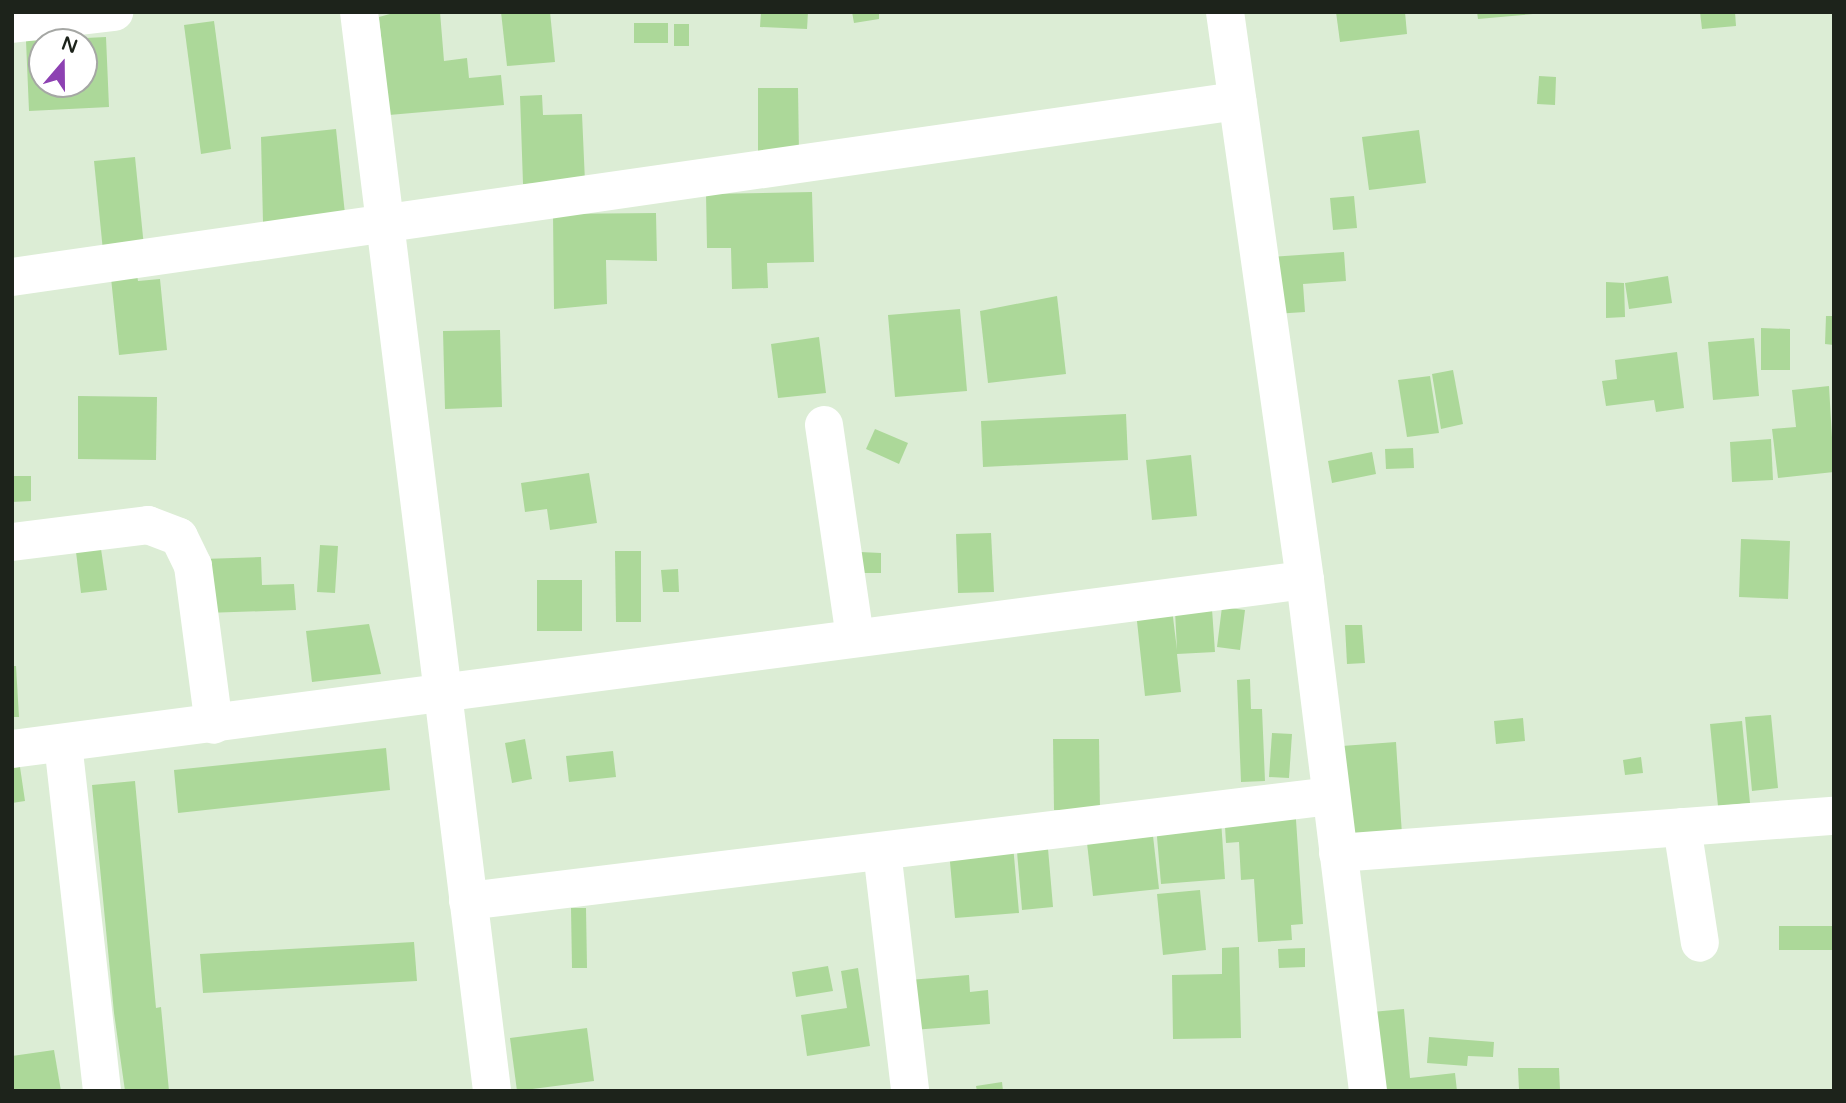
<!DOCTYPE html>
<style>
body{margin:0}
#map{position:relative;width:1846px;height:1103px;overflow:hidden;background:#dcedd5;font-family:"Varela Round",sans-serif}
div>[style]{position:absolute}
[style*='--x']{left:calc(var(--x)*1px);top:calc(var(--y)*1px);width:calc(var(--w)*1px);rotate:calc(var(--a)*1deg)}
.building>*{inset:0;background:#acd899}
.minor>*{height:38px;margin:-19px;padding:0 19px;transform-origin:19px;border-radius:19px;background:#fff}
span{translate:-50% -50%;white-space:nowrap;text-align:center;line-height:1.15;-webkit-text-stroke:6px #fff;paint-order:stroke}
.frame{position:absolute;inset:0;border:14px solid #1d231b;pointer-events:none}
.north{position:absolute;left:28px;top:28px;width:70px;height:70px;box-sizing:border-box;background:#fff;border:2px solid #a5a7a4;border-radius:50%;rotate:20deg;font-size:19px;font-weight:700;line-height:28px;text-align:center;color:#1d231b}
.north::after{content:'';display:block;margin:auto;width:24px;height:32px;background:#8d41b2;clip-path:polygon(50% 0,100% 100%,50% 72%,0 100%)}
</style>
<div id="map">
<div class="building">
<div style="clip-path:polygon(397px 12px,440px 12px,444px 61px,467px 58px,469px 78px,501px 75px,504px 105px,389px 115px,379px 17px)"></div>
<div style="clip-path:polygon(501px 12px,550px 12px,555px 62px,507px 66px)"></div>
<div style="clip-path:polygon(761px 12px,808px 12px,807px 29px,760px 27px)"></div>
<div style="clip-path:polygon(852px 12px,879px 12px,879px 19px,854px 23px)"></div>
<div style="clip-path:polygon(1336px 12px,1405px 12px,1407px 34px,1340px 42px)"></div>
<div style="clip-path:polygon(1477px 12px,1533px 12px,1533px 14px,1478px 19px)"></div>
<div style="clip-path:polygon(1700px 12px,1735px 12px,1736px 26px,1702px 29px)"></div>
<div style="clip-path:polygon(214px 21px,231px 149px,201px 154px,184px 25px)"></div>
<div style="clip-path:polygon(634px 23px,668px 23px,668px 43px,634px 43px)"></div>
<div style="clip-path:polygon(674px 24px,689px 24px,689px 46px,674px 46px)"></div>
<div style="clip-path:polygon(106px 37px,109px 107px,29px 111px,26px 41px,42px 40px,42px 84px,84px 84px,84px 42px,45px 40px)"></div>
<div style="clip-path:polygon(1539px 76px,1556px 77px,1555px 105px,1537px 104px)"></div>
<div style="clip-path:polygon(758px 88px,798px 88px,799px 154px,758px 154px)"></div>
<div style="clip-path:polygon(542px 95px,543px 115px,582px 114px,585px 182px,523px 184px,520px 96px)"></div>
<div style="clip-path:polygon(336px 129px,345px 214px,263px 223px,261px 137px)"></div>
<div style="clip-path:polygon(1419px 130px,1426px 183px,1369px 190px,1362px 137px)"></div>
<div style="clip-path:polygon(135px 157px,144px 247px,103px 251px,94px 161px)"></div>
<div style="clip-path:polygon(812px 192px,814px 262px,767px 263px,768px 288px,732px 289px,731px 248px,707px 248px,706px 194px)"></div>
<div style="clip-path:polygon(1354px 196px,1357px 228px,1333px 230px,1330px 198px)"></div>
<div style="clip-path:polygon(656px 213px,657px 261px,606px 260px,607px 304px,554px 309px,553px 214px)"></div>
<div style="clip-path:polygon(1344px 252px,1346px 281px,1303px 284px,1305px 312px,1274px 314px,1269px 257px)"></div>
<div style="clip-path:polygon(137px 275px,138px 281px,160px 279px,167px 350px,119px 355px,111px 278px)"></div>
<div style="clip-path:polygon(1668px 276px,1672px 303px,1629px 309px,1625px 283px)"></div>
<div style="clip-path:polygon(1606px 282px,1624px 283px,1625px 317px,1606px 318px)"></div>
<div style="clip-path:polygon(1057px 296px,1066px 374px,988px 383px,980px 311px)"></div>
<div style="clip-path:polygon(960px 309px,967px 391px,895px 397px,888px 315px)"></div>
<div style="clip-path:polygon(1826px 316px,1834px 316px,1834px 345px,1825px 344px)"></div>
<div style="clip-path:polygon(1761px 328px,1790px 329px,1790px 370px,1761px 370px)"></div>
<div style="clip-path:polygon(500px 330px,502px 407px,445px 409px,443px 331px)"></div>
<div style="clip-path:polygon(819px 337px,826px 393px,778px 398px,771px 344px)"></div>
<div style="clip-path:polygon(1754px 338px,1759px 396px,1713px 400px,1708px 342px)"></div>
<div style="clip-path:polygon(1677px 352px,1684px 408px,1656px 412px,1654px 400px,1606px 406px,1602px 381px,1617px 379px,1615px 360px)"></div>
<div style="clip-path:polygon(1453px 370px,1463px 424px,1441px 429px,1432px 374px)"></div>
<div style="clip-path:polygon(1430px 376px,1439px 433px,1407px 437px,1398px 380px)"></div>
<div style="clip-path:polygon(1829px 386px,1834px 472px,1778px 478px,1772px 429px,1796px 427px,1792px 390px)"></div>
<div style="clip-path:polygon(78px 396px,157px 397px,156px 460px,78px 459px)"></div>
<div style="clip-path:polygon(1126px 414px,1128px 460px,983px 467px,981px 421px)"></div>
<div style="clip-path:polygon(875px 429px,908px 443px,899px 464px,866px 449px)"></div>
<div style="clip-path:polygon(1771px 439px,1773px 480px,1732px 482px,1730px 442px)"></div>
<div style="clip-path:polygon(1413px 448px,1414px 468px,1386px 469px,1385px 449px)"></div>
<div style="clip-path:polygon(1372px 452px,1376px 474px,1332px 483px,1328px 461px)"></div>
<div style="clip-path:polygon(1191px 455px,1197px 516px,1152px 520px,1146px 460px)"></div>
<div style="clip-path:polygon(589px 473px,597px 523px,550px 530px,547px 509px,525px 512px,521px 483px)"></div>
<div style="clip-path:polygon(12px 476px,31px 476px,31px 501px,12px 502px)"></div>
<div style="clip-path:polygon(991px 533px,994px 592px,958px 593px,956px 534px)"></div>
<div style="clip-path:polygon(1741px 539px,1790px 541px,1788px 599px,1739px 597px)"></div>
<div style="clip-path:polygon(320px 545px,338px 546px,335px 593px,317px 592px)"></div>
<div style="clip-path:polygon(101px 549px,107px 590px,81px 593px,76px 552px)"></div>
<div style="clip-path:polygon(615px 551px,641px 551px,641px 622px,616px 622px)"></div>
<div style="clip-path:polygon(860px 552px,881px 553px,881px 573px,859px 573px)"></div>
<div style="clip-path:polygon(261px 557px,262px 585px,294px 584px,296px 610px,205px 613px,203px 559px)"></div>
<div style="clip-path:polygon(678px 569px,679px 592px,663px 592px,661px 570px)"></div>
<div style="clip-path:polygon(537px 580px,582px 580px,582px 631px,537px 631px)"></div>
<div style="clip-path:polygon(1222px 607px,1245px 610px,1240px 650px,1217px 647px)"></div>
<div style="clip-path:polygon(1172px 609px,1177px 650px,1175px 611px,1212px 609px,1215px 652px,1177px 654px,1181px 692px,1145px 696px,1136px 612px)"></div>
<div style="clip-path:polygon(369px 624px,381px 674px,312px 682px,306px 631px)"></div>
<div style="clip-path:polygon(1345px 625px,1362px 625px,1365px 663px,1347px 664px)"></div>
<div style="clip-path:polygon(12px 666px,16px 666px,19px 717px,12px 717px)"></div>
<div style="clip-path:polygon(1250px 679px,1251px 709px,1262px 709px,1265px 781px,1241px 782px,1237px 680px)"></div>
<div style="clip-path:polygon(1771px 715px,1778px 788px,1752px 791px,1745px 717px)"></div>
<div style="clip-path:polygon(1523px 718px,1525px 741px,1496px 744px,1494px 721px)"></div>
<div style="clip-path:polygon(1742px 721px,1750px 803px,1718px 806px,1710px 724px)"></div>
<div style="clip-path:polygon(1272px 733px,1292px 734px,1289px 778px,1269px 777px)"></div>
<div style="clip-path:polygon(525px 739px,532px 779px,512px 783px,505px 743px)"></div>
<div style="clip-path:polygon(1053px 739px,1099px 739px,1100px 810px,1054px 810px)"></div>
<div style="clip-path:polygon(1396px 742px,1402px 835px,1348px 838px,1342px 746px)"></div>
<div style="clip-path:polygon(386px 748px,390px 790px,178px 813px,174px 770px)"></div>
<div style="clip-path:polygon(613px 751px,616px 777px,569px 782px,566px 756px)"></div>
<div style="clip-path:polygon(1641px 757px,1643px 773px,1625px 775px,1623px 760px)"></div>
<div style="clip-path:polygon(20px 767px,25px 801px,12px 803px,12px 768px)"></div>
<div style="clip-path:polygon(135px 781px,156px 1008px,161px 1007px,169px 1091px,125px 1091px,114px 1013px,92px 785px)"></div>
<div style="clip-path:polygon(1295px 805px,1303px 924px,1291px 925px,1292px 940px,1258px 942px,1254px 879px,1241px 880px,1239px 842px,1226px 843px,1224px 810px)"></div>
<div style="clip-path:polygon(1221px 820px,1225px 879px,1161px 884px,1156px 825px)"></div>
<div style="clip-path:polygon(1152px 827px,1159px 889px,1093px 896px,1086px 834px)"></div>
<div style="clip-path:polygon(1047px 837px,1053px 907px,1022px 910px,1016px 840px)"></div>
<div style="clip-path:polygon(1013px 845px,1019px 913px,955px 918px,949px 851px)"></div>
<div style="clip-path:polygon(1200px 890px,1206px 950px,1163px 955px,1157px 894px)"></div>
<div style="clip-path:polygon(571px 908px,586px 908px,587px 968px,572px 968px)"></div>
<div style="clip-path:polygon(1779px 926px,1834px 926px,1834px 950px,1779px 950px)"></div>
<div style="clip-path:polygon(414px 942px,417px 981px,203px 993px,200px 954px)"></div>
<div style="clip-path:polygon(1239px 947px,1241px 1038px,1173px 1039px,1172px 975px,1222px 974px,1222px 948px)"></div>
<div style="clip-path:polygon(1305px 948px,1305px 967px,1279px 968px,1278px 949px)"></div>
<div style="clip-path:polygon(828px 966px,833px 991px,796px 997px,792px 972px)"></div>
<div style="clip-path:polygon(858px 968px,870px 1046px,807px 1056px,801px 1015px,847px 1008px,841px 971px)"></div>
<div style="clip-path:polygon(969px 975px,970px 992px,988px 990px,990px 1024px,913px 1030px,909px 980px)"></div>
<div style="clip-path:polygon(1404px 1009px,1410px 1078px,1455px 1073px,1457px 1091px,1380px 1091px,1372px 1012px)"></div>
<div style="clip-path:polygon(587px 1028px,594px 1081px,517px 1091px,510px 1038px)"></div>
<div style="clip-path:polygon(1429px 1037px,1494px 1042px,1493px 1057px,1468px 1056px,1467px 1066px,1427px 1063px)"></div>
<div style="clip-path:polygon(54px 1050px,61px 1091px,12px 1091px,12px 1056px)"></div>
<div style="clip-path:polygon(1518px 1068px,1559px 1068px,1560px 1090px,1519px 1090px)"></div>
<div style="clip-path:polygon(1002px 1082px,1003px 1091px,977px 1091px,976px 1086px)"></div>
</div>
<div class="minor">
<div style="--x:359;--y:12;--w:1087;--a:82.97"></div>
<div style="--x:1225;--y:12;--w:574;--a:81.98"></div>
<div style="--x:1305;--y:580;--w:515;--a:82.97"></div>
<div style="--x:12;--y:24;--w:103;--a:-6.7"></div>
<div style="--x:12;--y:277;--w:1238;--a:-8.18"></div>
<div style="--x:824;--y:425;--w:215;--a:81.7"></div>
<div style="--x:12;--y:542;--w:137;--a:-7.1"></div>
<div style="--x:148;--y:525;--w:33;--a:21"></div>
<div style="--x:179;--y:537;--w:32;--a:64"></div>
<div style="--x:193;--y:566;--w:160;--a:82.5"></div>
<div style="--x:63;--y:743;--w:350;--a:83.6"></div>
<div style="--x:12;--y:749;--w:1304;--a:-7.45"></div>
<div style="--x:1682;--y:827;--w:117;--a:81.2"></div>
<div style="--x:882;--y:851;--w:242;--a:83.3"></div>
<div style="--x:1338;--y:853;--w:497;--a:-4.3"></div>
<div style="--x:468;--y:901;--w:869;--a:-6.94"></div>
</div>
<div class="frame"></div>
<div class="north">N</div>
</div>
